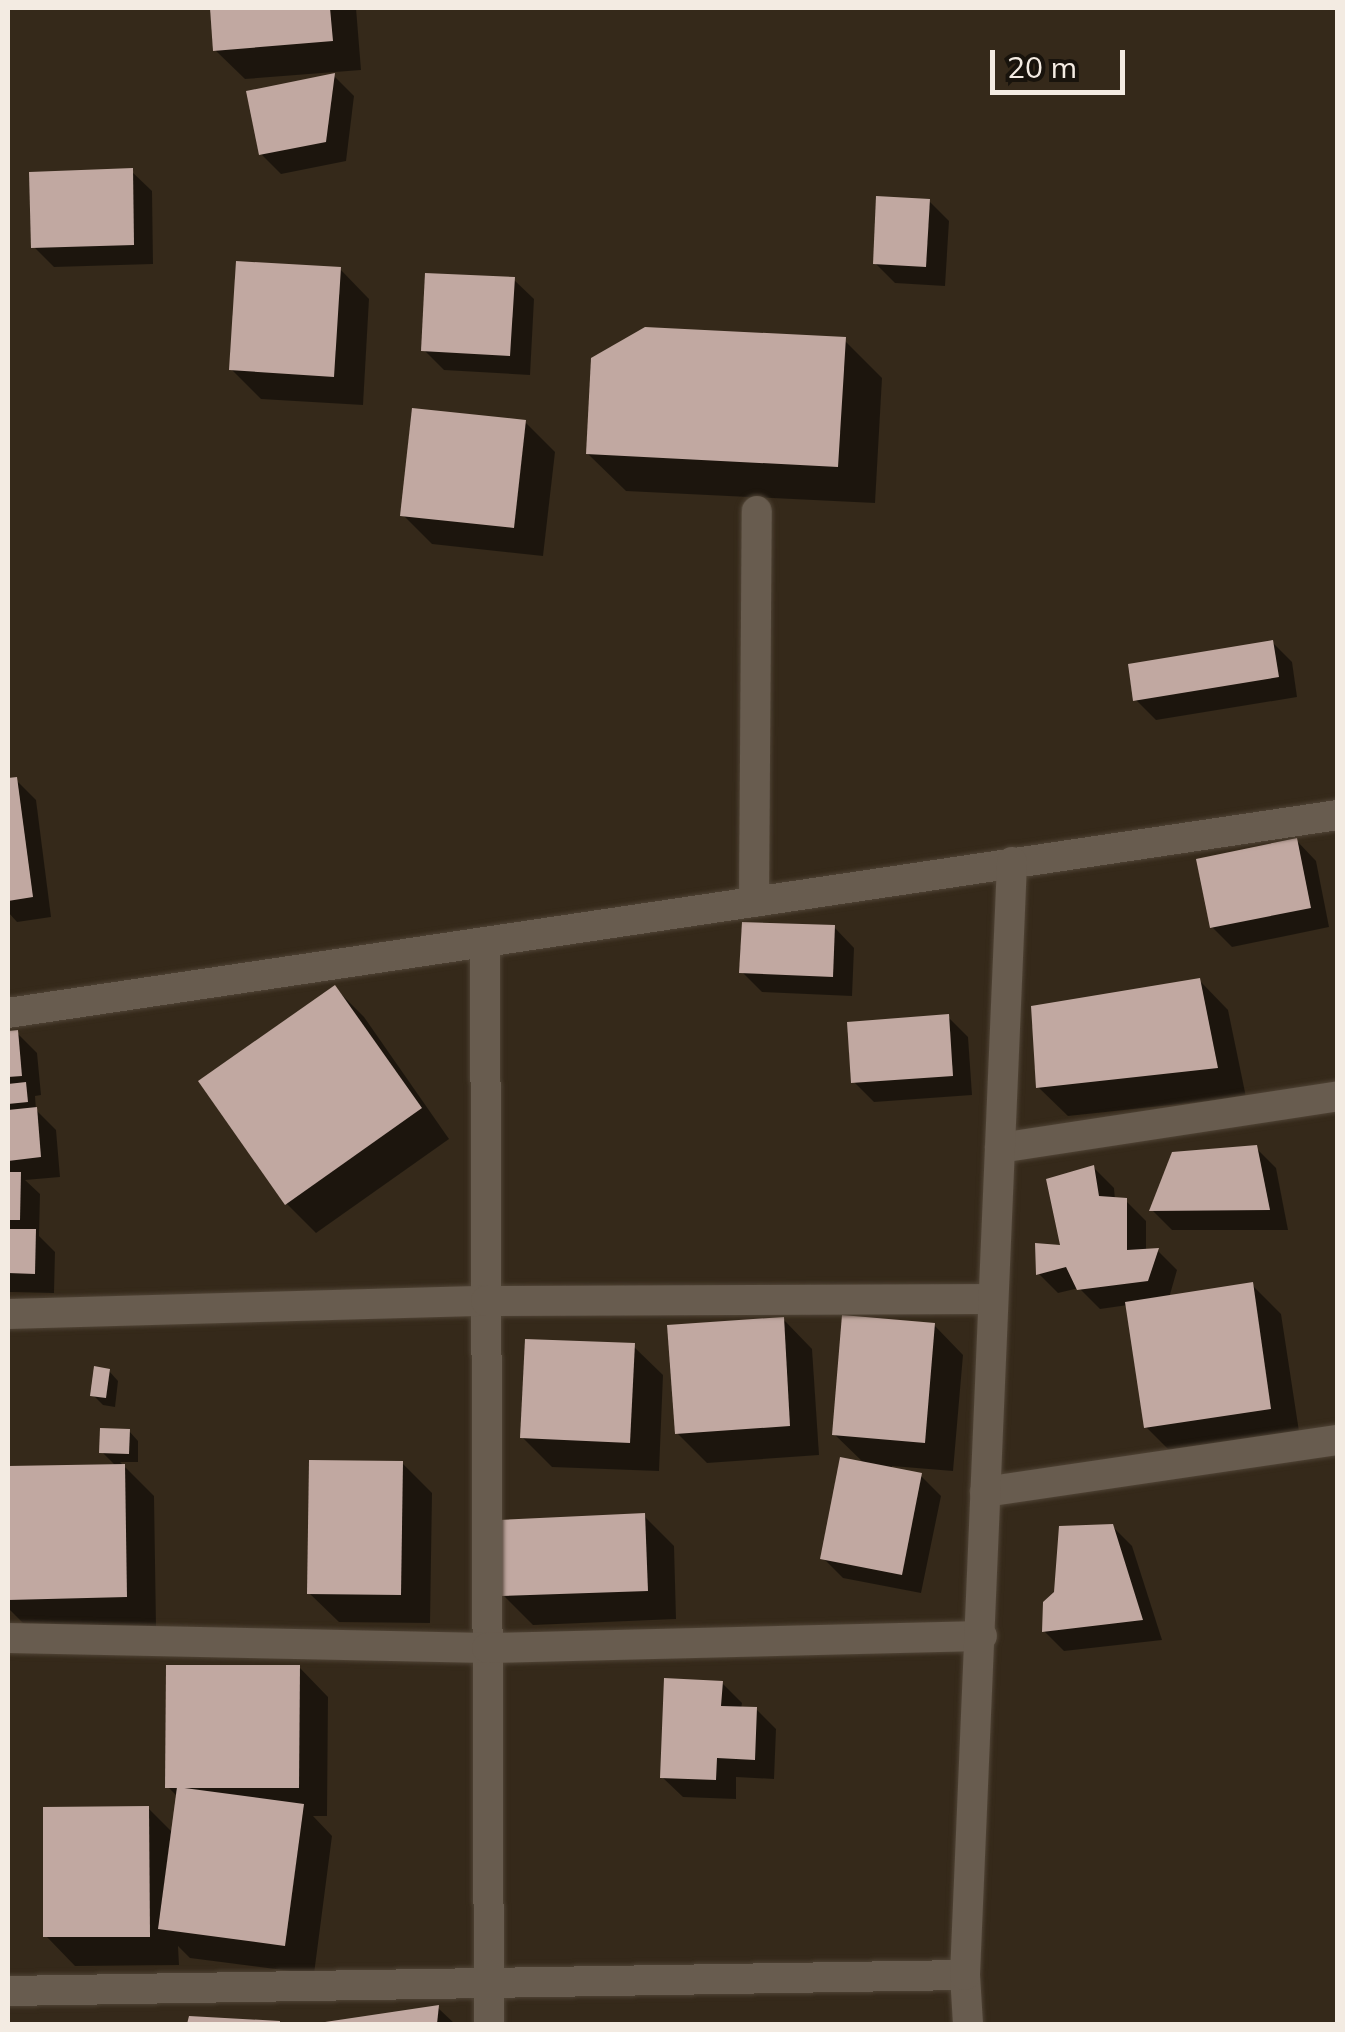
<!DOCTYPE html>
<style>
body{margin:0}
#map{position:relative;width:1345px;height:2032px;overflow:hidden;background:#35291a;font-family:Mulish,sans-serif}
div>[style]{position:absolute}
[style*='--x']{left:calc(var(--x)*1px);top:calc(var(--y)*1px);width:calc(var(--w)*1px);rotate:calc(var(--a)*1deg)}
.shadow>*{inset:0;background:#0007}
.building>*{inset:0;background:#c1a8a1}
.roads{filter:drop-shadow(0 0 2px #504436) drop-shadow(0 0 2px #504436)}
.street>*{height:30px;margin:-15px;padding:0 15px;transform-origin:15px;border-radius:15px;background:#685c4f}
span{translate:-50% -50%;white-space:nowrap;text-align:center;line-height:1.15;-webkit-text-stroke:10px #18130c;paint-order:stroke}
.frame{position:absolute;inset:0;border:10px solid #f3ebe2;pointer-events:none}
.scale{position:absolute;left:990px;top:50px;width:135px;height:45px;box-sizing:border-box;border:5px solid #f3ebe2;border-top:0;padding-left:12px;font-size:30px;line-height:35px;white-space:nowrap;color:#f3ebe2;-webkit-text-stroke:8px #18130c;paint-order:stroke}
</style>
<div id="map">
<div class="shadow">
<div style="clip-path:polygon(212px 8px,356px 8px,361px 70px,245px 79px,215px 50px)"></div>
<div style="clip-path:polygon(334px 76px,354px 96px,346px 161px,281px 174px,261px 154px)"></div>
<div style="clip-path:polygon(131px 171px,152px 191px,153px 264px,54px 267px,34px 247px)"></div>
<div style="clip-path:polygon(929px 201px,949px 221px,945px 286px,895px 283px,875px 263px)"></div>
<div style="clip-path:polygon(340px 269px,369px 299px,363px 405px,261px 399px,231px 369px)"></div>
<div style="clip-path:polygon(513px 279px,534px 299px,530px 375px,444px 370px,424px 350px)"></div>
<div style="clip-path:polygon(844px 340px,882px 378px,875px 503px,626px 491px,588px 454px)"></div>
<div style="clip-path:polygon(525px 422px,555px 452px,543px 556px,432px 544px,403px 515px)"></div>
<div style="clip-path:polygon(1272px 642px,1292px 662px,1297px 697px,1156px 720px,1136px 700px)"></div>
<div style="clip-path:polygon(16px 780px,36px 800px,51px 917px,17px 922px,8px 912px,8px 781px)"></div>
<div style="clip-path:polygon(1296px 840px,1316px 861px,1329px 927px,1232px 947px,1212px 927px)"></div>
<div style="clip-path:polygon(834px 927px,854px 948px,852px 996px,762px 992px,742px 972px)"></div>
<div style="clip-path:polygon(1199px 980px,1228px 1010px,1246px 1097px,1068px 1116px,1038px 1087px)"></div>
<div style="clip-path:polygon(335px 988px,364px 1017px,449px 1139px,316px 1233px,286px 1203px)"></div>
<div style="clip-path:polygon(948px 1017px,968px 1037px,972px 1095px,874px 1102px,854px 1082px)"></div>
<div style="clip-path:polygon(17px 1033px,37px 1053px,41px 1095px,35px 1096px,36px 1110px,56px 1130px,60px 1177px,25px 1180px,40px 1194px,39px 1236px,55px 1252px,54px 1293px,8px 1292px,8px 1034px)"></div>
<div style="clip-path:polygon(1256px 1148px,1276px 1168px,1288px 1230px,1172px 1230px,1152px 1210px)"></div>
<div style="clip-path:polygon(1094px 1168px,1114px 1188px,1115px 1200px,1126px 1201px,1146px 1221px,1146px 1252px,1158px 1251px,1177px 1270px,1169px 1298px,1252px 1285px,1281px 1314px,1300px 1438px,1176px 1457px,1146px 1427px,1128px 1305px,1100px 1309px,1079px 1288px,1058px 1293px,1039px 1274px,1063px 1248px)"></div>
<div style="clip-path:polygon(783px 1319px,812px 1349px,819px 1455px,707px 1463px,677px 1433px)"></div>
<div style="clip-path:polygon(934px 1325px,963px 1355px,953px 1471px,892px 1466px,891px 1470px,921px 1476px,941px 1496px,921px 1593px,843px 1578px,823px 1558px,865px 1464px,834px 1434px)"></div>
<div style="clip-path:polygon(633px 1346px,663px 1375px,659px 1471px,552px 1467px,523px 1438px)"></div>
<div style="clip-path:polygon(109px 1371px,118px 1381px,115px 1407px,103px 1405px,93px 1395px)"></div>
<div style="clip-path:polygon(129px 1431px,138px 1441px,138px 1462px,120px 1462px,154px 1496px,156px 1626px,29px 1629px,8px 1608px,8px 1469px,116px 1466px,102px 1452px)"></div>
<div style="clip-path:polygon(402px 1463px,432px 1493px,430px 1623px,339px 1622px,309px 1593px)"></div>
<div style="clip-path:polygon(644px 1516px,674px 1546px,676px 1619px,533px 1625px,503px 1595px)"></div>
<div style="clip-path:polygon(1112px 1526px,1132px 1546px,1162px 1640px,1064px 1651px,1044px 1631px)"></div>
<div style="clip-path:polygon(299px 1667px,328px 1697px,327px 1816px,313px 1816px,332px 1836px,314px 1974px,190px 1958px,178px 1946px,179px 1965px,75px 1966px,46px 1936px,148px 1808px,173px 1833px,178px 1797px,167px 1786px)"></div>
<div style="clip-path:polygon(722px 1683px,742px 1703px,741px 1709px,756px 1709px,776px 1729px,774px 1779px,736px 1777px,736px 1799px,683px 1797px,662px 1777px)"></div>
<div style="clip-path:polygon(438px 2008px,455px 2024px,327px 2024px)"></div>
</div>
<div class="building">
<div style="clip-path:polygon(210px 8px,330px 8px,333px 41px,213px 51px)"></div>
<div style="clip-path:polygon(335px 73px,326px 142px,259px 155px,246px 91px)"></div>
<div style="clip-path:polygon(133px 168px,134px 245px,31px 248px,29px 172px)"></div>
<div style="clip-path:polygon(876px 196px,930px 199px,926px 267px,873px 264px)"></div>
<div style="clip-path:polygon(236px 261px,341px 267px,334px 377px,229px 370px)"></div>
<div style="clip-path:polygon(425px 273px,515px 277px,510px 356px,421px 351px)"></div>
<div style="clip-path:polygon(645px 327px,846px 337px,838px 467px,586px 454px,591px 358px)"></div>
<div style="clip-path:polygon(412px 408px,526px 420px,514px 528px,400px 516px)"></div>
<div style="clip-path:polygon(1273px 640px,1279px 677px,1133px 701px,1128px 664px)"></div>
<div style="clip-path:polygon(17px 777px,33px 897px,8px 901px,8px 778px)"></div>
<div style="clip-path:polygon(1297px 838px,1311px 908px,1210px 928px,1196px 859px)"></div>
<div style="clip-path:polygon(742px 922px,835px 925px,833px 977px,739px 973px)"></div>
<div style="clip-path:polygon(1200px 978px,1218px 1068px,1036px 1088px,1031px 1006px)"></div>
<div style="clip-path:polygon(335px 985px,422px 1108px,285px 1205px,198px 1081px)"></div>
<div style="clip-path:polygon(949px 1014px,953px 1076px,851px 1083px,847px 1022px)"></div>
<div style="clip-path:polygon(18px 1030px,22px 1076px,8px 1077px,8px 1031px)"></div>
<div style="clip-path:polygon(26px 1082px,28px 1102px,8px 1104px,8px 1084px)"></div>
<div style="clip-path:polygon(37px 1107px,41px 1157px,8px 1161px,8px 1110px)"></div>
<div style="clip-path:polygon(1257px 1145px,1270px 1210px,1149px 1211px,1172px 1152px)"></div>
<div style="clip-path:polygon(1094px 1165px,1099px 1196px,1127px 1198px,1127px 1250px,1159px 1248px,1148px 1281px,1077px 1290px,1066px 1267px,1036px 1275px,1035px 1243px,1060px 1245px,1046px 1179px)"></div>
<div style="clip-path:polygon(8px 1172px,21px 1172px,20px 1220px,8px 1220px)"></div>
<div style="clip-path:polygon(8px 1229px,36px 1229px,35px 1274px,8px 1273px)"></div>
<div style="clip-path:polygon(1253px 1282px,1271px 1409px,1144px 1428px,1125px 1302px)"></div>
<div style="clip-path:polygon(842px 1315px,935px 1323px,925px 1443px,832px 1435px)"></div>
<div style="clip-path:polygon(784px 1317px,790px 1426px,675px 1434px,667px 1325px)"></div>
<div style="clip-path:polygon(525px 1339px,635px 1343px,630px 1443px,520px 1438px)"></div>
<div style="clip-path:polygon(94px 1366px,110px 1369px,106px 1398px,90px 1396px)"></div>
<div style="clip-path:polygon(100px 1428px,130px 1429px,129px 1454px,99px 1453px)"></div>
<div style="clip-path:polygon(840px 1457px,922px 1473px,902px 1575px,820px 1559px)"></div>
<div style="clip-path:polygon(309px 1460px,403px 1461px,401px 1595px,307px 1594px)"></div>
<div style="clip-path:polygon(125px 1464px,127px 1597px,8px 1600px,8px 1466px)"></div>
<div style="clip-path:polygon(645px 1513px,648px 1591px,501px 1596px,498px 1520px)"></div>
<div style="clip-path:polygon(1113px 1524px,1143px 1620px,1042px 1632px,1043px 1602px,1054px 1592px,1059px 1526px)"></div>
<div style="clip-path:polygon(166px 1665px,300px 1665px,299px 1788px,165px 1788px)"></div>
<div style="clip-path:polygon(664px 1678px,723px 1681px,721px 1706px,757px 1707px,755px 1760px,717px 1758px,716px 1780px,660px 1778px)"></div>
<div style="clip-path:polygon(177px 1787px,304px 1804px,285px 1946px,158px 1929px)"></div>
<div style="clip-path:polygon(149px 1806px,150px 1937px,43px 1937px,43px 1807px)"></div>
<div style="clip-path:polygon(439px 2005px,437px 2024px,325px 2024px,325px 2022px)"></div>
<div style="clip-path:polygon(189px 2016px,280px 2021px,280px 2024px,187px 2024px)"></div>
</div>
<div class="roads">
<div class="street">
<div style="--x:754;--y:902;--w:391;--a:-89.6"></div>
<div style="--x:485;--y:943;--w:1081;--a:89.79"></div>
<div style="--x:8;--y:1013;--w:1345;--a:-8.47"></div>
<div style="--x:1000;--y:1148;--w:342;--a:-8.7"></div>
<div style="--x:8;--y:1314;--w:478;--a:-1.6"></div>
<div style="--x:486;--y:1301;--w:507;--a:-0.23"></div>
<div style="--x:985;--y:1492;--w:357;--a:-8.4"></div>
<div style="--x:8;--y:1638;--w:479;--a:1.2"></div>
<div style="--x:487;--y:1648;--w:495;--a:-1.4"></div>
<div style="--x:8;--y:1991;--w:957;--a:-0.96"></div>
<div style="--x:968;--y:2024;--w:49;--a:-93.5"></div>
<div style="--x:965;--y:1975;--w:1114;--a:-87.58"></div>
</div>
</div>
<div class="frame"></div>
<div class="scale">20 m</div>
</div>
